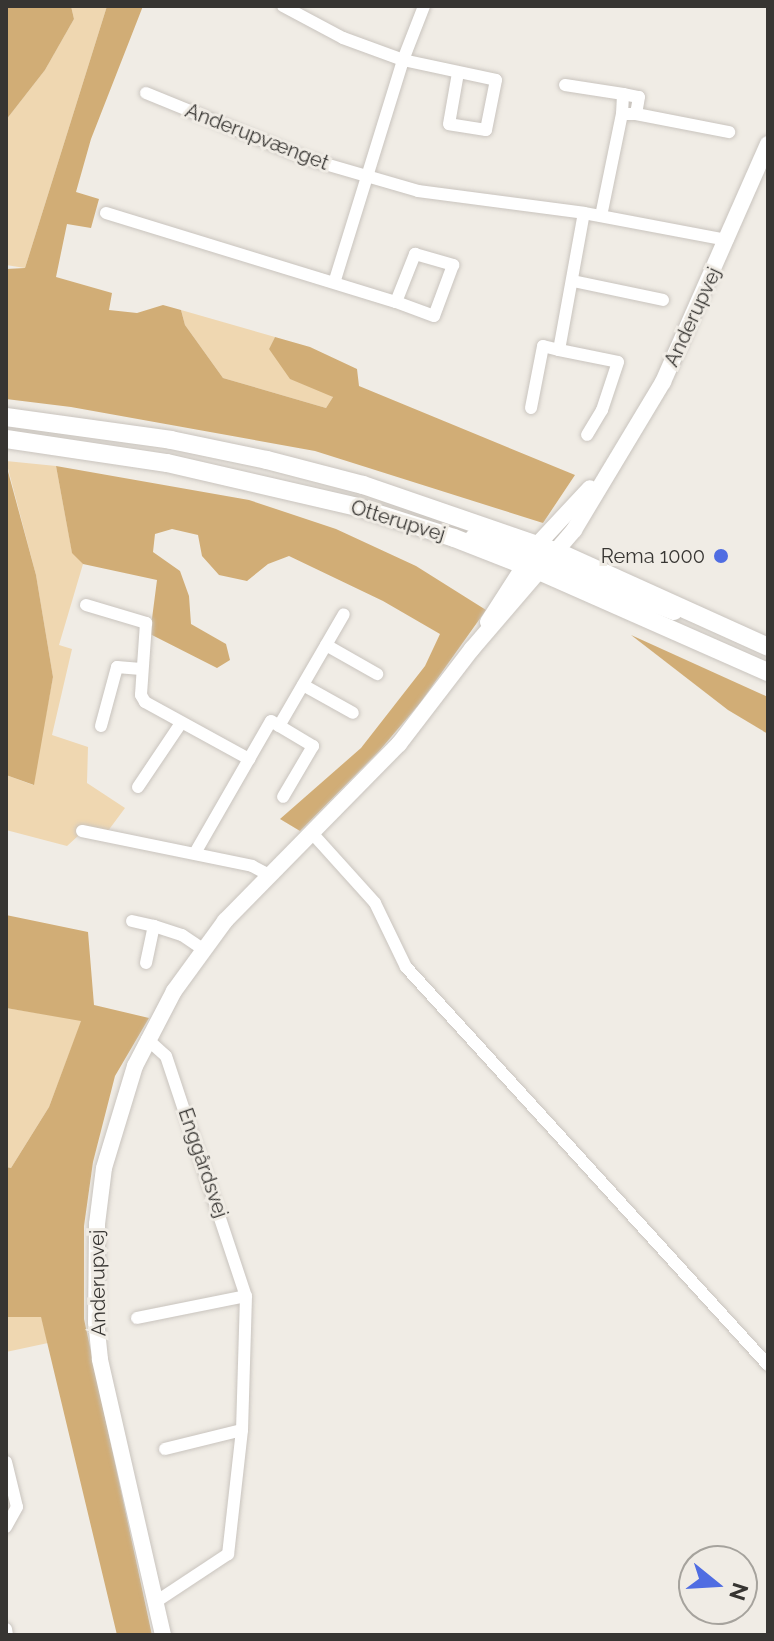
<!DOCTYPE html>
<meta charset="utf-8">
<style>
body{margin:0}
#map{position:relative;width:774px;height:1641px;overflow:hidden;background:#f0ece5;font-family:Raleway,sans-serif}
div>[style]{position:absolute}
[style*='--x']{left:calc(var(--x)*1px);top:calc(var(--y)*1px);width:calc(var(--w)*1px);rotate:calc(var(--a)*1deg)}
.green>*{inset:0;background:#efd7b1}
.forest>*{inset:0;background:#d1ad76}
.roads{filter:drop-shadow(0 0 2px #c9c4be) drop-shadow(0 0 2px #c9c4be)}
.minor>*{height:12px;margin:-6px;padding:0 6px;transform-origin:6px;border-radius:6px;background:#fff}
.tertiary>*{height:16px;margin:-8px;padding:0 8px;transform-origin:8px;border-radius:8px;background:#fff}
.secondary>*{height:18px;margin:-9px;padding:0 9px;transform-origin:9px;border-radius:9px;background:#fff}
.dots>*{width:22px;height:22px;translate:-50% -50%;box-sizing:border-box;border:4px solid #f0ece5;border-radius:50%}
span{translate:-50% -50%;white-space:nowrap;text-align:center;line-height:1.15;-webkit-text-stroke:6px #f0ece5;paint-order:stroke}
.street-label{font-size:20px;color:#373532}
.poi-label{font-size:20px;color:#373532}
.right{translate:-100% -50%;text-align:right}
.frame{position:absolute;inset:0;border:8px solid #373532;pointer-events:none}
.north{position:absolute;left:678px;top:1545px;width:80px;height:80px;box-sizing:border-box;background:#f0ece5;border:2px solid #a6a39d;border-radius:50%;rotate:108deg;font-size:22px;font-weight:700;line-height:32px;text-align:center;color:#373532}
.north::after{content:'';display:block;margin:auto;width:28px;height:36px;background:#506de2;clip-path:polygon(50% 0,100% 100%,50% 72%,0 100%)}
</style>
<div id="map">
<div class="green">
<div style="clip-path:polygon(71px 6px,107px 6px,25px 268px,6px 265px,6px 120px,45px 70px,74px 19px)"></div>
<div style="clip-path:polygon(181px 310px,275px 337px,269px 349px,333px 397px,326px 408px,223px 378px,185px 325px)"></div>
<div style="clip-path:polygon(6px 461px,56px 466px,72px 552px,83px 564px,59px 645px,72px 649px,52px 735px,88px 747px,87px 783px,125px 808px,102px 839px,78px 836px,67px 846px,6px 830px,6px 775px,33px 785px,53px 677px,36px 575px)"></div>
<div style="clip-path:polygon(6px 1008px,82px 1020px,49px 1107px,11px 1168px,6px 1167px)"></div>
<div style="clip-path:polygon(41px 1316px,48px 1343px,6px 1352px,6px 1317px)"></div>
</div>
<div class="forest">
<div style="clip-path:polygon(6px 6px,71px 6px,74px 19px,45px 70px,6px 120px)"></div>
<div style="clip-path:polygon(107px 6px,143px 6px,91px 139px,76px 192px,99px 199px,91px 228px,67px 224px,56px 277px,112px 293px,109px 310px,137px 313px,163px 305px,181px 310px,185px 325px,223px 378px,326px 408px,333px 397px,290px 379px,269px 349px,275px 337px,310px 347px,357px 369px,359px 386px,575px 475px,543px 523px,315px 451px,71px 407px,6px 399px,6px 269px,25px 268px)"></div>
<div style="clip-path:polygon(6px 464px,36px 575px,53px 677px,34px 785px,6px 775px)"></div>
<div style="clip-path:polygon(56px 466px,249px 500px,336px 529px,416px 566px,486px 610px,420px 703px,380px 750px,300px 831px,280px 819px,361px 748px,425px 666px,440px 634px,383px 601px,289px 556px,268px 564px,247px 581px,219px 575px,202px 556px,198px 535px,172px 529px,155px 534px,153px 552px,180px 571px,189px 596px,191px 624px,226px 644px,230px 660px,217px 668px,150px 634px,157px 580px,83px 564px,72px 553px)"></div>
<div style="clip-path:polygon(631px 635px,768px 697px,768px 734px,728px 710px)"></div>
<div style="clip-path:polygon(6px 915px,88px 932px,94px 1005px,149px 1018px,115px 1076px,93px 1162px,84px 1226px,84px 1319px,152px 1635px,117px 1635px,41px 1317px,6px 1317px,6px 1167px,11px 1168px,49px 1107px,81px 1021px,6px 1008px)"></div>
</div>
<div class="roads">
<div class="minor">
<div style="--x:283;--y:6;--w:68;--a:28.1"></div>
<div style="--x:343;--y:38;--w:64;--a:20.1"></div>
<div style="--x:403;--y:60;--w:95;--a:12.1"></div>
<div style="--x:496;--y:80;--w:51;--a:101.3"></div>
<div style="--x:486;--y:130;--w:37;--a:-171"></div>
<div style="--x:449;--y:124;--w:52;--a:-80"></div>
<div style="--x:565;--y:85;--w:59;--a:8.8"></div>
<div style="--x:146;--y:93;--w:175;--a:22.2"></div>
<div style="--x:308;--y:159;--w:115;--a:16.2"></div>
<div style="--x:418;--y:191;--w:167;--a:7.5"></div>
<div style="--x:584;--y:213;--w:146;--a:10.7"></div>
<div style="--x:636;--y:114;--w:95;--a:11"></div>
<div style="--x:106;--y:213;--w:303;--a:17.1"></div>
<div style="--x:396;--y:302;--w:52;--a:-68.4"></div>
<div style="--x:415;--y:254;--w:40;--a:16"></div>
<div style="--x:453;--y:265;--w:54;--a:110.4"></div>
<div style="--x:434;--y:316;--w:40;--a:-159.8"></div>
<div style="--x:601;--y:216;--w:104;--a:-78.4"></div>
<div style="--x:622;--y:114;--w:20;--a:-87"></div>
<div style="--x:623;--y:94;--w:16;--a:11"></div>
<div style="--x:639;--y:97;--w:17;--a:100"></div>
<div style="--x:636;--y:114;--w:14;--a:180"></div>
<div style="--x:335;--y:280;--w:230;--a:-72.8"></div>
<div style="--x:403;--y:60;--w:58;--a:-68.7"></div>
<div style="--x:573;--y:281;--w:92;--a:11.9"></div>
<div style="--x:559;--y:350;--w:60;--a:11.5"></div>
<div style="--x:618;--y:362;--w:51;--a:108.4"></div>
<div style="--x:602;--y:410;--w:29;--a:121"></div>
<div style="--x:531;--y:408;--w:63;--a:-79"></div>
<div style="--x:543;--y:346;--w:16;--a:14"></div>
<div style="--x:559;--y:350;--w:139;--a:-79.7"></div>
<div style="--x:86;--y:605;--w:63;--a:16.7"></div>
<div style="--x:146;--y:623;--w:72;--a:94"></div>
<div style="--x:141;--y:695;--w:8;--a:60"></div>
<div style="--x:145;--y:702;--w:119;--a:28.7"></div>
<div style="--x:326;--y:645;--w:59;--a:29.6"></div>
<div style="--x:303;--y:685;--w:57;--a:29.2"></div>
<div style="--x:101;--y:726;--w:61;--a:-74.8"></div>
<div style="--x:117;--y:667;--w:24;--a:5"></div>
<div style="--x:279;--y:726;--w:129;--a:-59.9"></div>
<div style="--x:138;--y:787;--w:77;--a:-56.1"></div>
<div style="--x:82;--y:831;--w:174;--a:11.6"></div>
<div style="--x:252;--y:866;--w:19;--a:28"></div>
<div style="--x:312;--y:833;--w:94;--a:48"></div>
<div style="--x:375;--y:903;--w:71;--a:64.2"></div>
<div style="--x:406;--y:967;--w:538;--a:47.71"></div>
<div style="--x:195;--y:853;--w:152;--a:-60.1"></div>
<div style="--x:271;--y:721;--w:49;--a:30.8"></div>
<div style="--x:313;--y:746;--w:59;--a:120.5"></div>
<div style="--x:132;--y:921;--w:23;--a:13"></div>
<div style="--x:146;--y:963;--w:38;--a:-78"></div>
<div style="--x:154;--y:926;--w:29;--a:18"></div>
<div style="--x:182;--y:935;--w:25;--a:34"></div>
<div style="--x:147;--y:1039;--w:25;--a:42"></div>
<div style="--x:166;--y:1056;--w:253;--a:71.6"></div>
<div style="--x:246;--y:1296;--w:134;--a:91.7"></div>
<div style="--x:242;--y:1430;--w:125;--a:96.4"></div>
<div style="--x:228;--y:1554;--w:85;--a:146.5"></div>
<div style="--x:137;--y:1318;--w:111;--a:-11.4"></div>
<div style="--x:165;--y:1449;--w:79;--a:-13.9"></div>
<div style="--x:6;--y:1462;--w:46;--a:76.3"></div>
<div style="--x:17;--y:1507;--w:23;--a:119"></div>
<div style="--x:6;--y:1629;--w:6;--a:81"></div>
</div>
<div class="tertiary">
<div style="--x:473;--y:537;--w:52;--a:17.7"></div>
<div style="--x:523;--y:553;--w:16;--a:4"></div>
<div style="--x:538;--y:565;--w:25;--a:9"></div>
<div style="--x:563;--y:569;--w:119;--a:21.2"></div>
<div style="--x:488;--y:622;--w:93;--a:-57.3"></div>
<div style="--x:538;--y:544;--w:76;--a:-47.1"></div>
<div style="--x:163;--y:1635;--w:283;--a:-102.9"></div>
<div style="--x:100;--y:1359;--w:36;--a:-96"></div>
<div style="--x:96;--y:1323;--w:99;--a:-89.4"></div>
<div style="--x:97;--y:1224;--w:56;--a:-82.9"></div>
<div style="--x:104;--y:1168;--w:107;--a:-73.1"></div>
<div style="--x:135;--y:1066;--w:85;--a:-62.5"></div>
<div style="--x:174;--y:991;--w:87;--a:-53.9"></div>
<div style="--x:225;--y:921;--w:248;--a:-45.5"></div>
<div style="--x:399;--y:744;--w:120;--a:-52.5"></div>
<div style="--x:472;--y:649;--w:157;--a:-49.4"></div>
<div style="--x:574;--y:530;--w:173;--a:-59"></div>
<div style="--x:663;--y:382;--w:260;--a:-66.2"></div>
</div>
<div class="secondary">
<div style="--x:6;--y:417;--w:167;--a:7.9"></div>
<div style="--x:171;--y:440;--w:98;--a:11.8"></div>
<div style="--x:267;--y:460;--w:99;--a:14.6"></div>
<div style="--x:363;--y:485;--w:206;--a:19"></div>
<div style="--x:558;--y:552;--w:230;--a:24.3"></div>
<div style="--x:6;--y:439;--w:163;--a:8.5"></div>
<div style="--x:167;--y:463;--w:195;--a:13"></div>
<div style="--x:357;--y:507;--w:102;--a:17.7"></div>
<div style="--x:454;--y:538;--w:93;--a:21.3"></div>
<div style="--x:541;--y:572;--w:248;--a:23.8"></div>
</div>
</div>
<div class="dots">
<div style="left:721px;top:556px;background:#506de2"></div>
</div>
<div class="street-label">
<span style="left:257px;top:137px;rotate:21deg">Anderupvænget</span>
<span style="left:693px;top:317px;rotate:-65deg">Anderupvej</span>
<span style="left:398px;top:521px;rotate:17deg">Otterupvej</span>
<span style="left:203px;top:1163px;rotate:71deg">Enggårdsvej</span>
<span style="left:98px;top:1283px;rotate:-91deg">Anderupvej</span>
</div>
<div class="poi-label">
<span class="right" style="left:705px;top:556px">Rema 1000</span>
</div>
<div class="frame"></div>
<div class="north">N</div>
</div>
